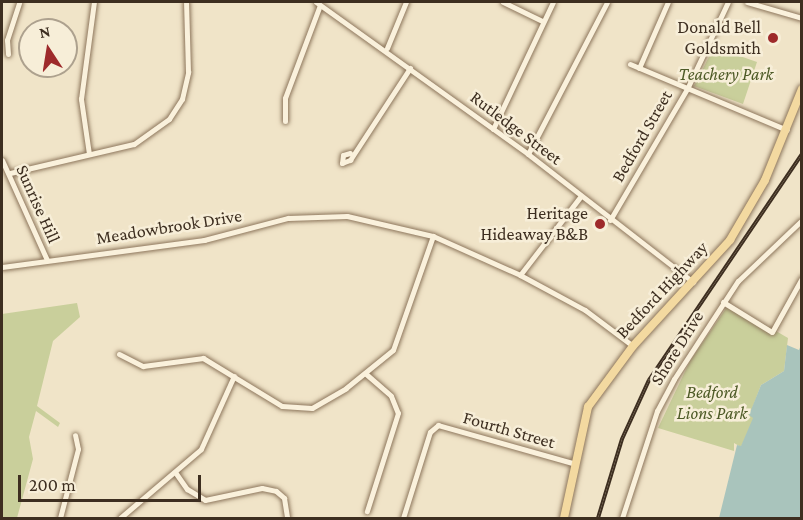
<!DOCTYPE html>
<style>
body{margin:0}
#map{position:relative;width:803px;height:520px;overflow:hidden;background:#f0e4c8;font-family:"Crimson Pro",serif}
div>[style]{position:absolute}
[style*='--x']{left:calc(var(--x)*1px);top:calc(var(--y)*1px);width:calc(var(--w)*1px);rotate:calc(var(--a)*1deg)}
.green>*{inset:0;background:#c9cf9b}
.water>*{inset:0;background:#a9c4bc}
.roads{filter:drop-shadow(0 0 2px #8d765c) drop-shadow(0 0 2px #8d765c)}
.minor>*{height:5px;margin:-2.5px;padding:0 2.5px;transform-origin:2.5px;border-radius:2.5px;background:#faf1dc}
.primary>*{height:8px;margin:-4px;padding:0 4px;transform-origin:4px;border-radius:4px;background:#f3d9a0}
.rail>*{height:4px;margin-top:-2px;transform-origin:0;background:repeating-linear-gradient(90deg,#f7eed8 0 4.5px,#3d2e20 0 9px);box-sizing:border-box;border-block:2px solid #3d2e20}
.dots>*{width:16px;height:16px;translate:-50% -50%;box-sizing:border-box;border:3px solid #f7eed8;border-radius:50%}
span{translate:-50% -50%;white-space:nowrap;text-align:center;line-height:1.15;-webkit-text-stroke:5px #f7eed8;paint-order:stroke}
.poi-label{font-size:18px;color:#3d2e20}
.right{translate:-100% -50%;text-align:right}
.park-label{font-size:18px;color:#4d5a26;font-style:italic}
.street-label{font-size:18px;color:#3d2e20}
.frame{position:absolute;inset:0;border:3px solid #3d2e20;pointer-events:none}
.north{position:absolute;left:18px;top:18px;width:60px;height:60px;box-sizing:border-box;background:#f7eed8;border:2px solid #ada18e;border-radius:50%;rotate:348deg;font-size:16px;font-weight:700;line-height:24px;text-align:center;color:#3d2e20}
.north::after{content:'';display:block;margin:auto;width:21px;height:27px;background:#9e2a2b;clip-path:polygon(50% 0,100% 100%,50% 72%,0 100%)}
.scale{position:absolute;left:18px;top:475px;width:183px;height:27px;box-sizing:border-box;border:3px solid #3d2e20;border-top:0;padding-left:8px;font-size:18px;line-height:21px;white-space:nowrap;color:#3d2e20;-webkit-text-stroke:4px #f7eed8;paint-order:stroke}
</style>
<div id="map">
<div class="green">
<div style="clip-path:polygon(714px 47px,757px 62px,743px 104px,694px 86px)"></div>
<div style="clip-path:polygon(77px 303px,80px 317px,53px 341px,37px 406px,60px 423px,58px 427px,36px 411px,29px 437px,33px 459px,17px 518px,2px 518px,2px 314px)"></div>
<div style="clip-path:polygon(729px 304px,788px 338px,784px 371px,761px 385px,750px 414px,754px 418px,741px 447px,734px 443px,734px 451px,658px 428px,690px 361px)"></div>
</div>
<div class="water">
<div style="clip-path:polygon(787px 345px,799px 350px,801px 345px,801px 518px,719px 518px,737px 445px,741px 446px,753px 418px,749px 415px,761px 385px,784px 371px)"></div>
</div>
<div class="roads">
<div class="minor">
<div style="--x:316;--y:2;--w:261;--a:35.6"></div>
<div style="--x:528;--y:154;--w:209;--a:37.8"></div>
<div style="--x:503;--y:2;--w:43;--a:26"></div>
<div style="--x:747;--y:2;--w:57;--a:16.2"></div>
<div style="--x:387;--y:48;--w:50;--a:-67.6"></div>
<div style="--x:8;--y:54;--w:14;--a:-94"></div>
<div style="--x:7;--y:40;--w:40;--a:-72"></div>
<div style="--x:630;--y:64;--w:170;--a:22.8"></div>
<div style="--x:639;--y:68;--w:72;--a:-66.3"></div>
<div style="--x:285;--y:121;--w:23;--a:-90"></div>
<div style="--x:285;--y:98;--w:99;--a:-69.4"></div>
<div style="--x:493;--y:129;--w:140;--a:-64.7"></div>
<div style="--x:350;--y:153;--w:7;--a:164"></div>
<div style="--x:343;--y:155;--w:8;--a:97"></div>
<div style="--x:342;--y:163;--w:9;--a:-21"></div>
<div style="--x:350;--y:160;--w:110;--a:-56.9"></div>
<div style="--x:89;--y:154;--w:56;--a:-98.3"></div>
<div style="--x:81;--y:99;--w:98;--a:-82.4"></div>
<div style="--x:528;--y:154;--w:171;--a:-62.5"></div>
<div style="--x:2;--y:160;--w:110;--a:65.8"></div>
<div style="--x:10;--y:173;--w:127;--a:-13.2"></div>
<div style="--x:134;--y:144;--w:43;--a:-35.5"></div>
<div style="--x:169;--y:119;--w:24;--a:-57"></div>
<div style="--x:182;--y:99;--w:28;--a:-77"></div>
<div style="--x:188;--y:72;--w:70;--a:-91.6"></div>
<div style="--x:610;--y:220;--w:152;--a:-59.6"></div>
<div style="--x:687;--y:89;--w:96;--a:-64.8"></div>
<div style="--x:2;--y:267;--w:204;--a:-7.6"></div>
<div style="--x:204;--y:240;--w:87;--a:-14.7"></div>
<div style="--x:288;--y:218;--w:59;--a:-1.9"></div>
<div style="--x:347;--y:216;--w:88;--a:13.1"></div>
<div style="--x:433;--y:236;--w:95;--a:24.1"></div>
<div style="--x:520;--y:275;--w:74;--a:28.3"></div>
<div style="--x:585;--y:310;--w:60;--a:36.9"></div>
<div style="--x:520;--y:275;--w:98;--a:-52.4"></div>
<div style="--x:723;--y:302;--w:57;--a:31.5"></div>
<div style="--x:772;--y:332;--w:62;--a:-60.9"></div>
<div style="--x:119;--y:354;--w:27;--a:27"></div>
<div style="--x:143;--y:366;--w:61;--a:-7.6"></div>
<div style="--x:203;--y:358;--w:92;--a:31.3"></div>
<div style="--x:282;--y:406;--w:30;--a:4"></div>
<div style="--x:312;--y:408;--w:39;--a:-30"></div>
<div style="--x:346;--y:388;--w:60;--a:-39"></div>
<div style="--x:393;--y:350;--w:121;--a:-70.7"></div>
<div style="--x:366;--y:374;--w:33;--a:41"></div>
<div style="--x:391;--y:396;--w:18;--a:68"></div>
<div style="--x:398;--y:413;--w:103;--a:107.6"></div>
<div style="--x:175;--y:472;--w:21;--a:55"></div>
<div style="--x:187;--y:489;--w:21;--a:31"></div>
<div style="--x:205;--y:500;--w:58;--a:-11.9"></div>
<div style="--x:262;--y:488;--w:14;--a:12"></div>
<div style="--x:276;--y:491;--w:11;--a:41"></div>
<div style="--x:284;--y:498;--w:20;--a:81"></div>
<div style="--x:60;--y:518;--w:71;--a:-75.4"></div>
<div style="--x:78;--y:449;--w:14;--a:-102"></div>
<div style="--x:120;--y:518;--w:106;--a:-40.4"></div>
<div style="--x:201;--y:449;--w:80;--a:-65.7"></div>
<div style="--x:403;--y:518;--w:90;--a:-72.6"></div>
<div style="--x:430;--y:432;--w:11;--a:-41"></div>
<div style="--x:438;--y:425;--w:139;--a:15.8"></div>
<div style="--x:622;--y:518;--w:113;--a:-71.9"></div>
<div style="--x:657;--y:411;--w:36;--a:-62"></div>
<div style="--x:674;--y:379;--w:117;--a:-56.9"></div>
<div style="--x:738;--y:281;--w:88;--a:-43.6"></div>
</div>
<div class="primary">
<div style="--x:564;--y:518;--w:114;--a:-77.8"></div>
<div style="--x:588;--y:407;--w:76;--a:-53.6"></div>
<div style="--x:633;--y:346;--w:144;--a:-47.5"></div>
<div style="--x:730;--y:240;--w:69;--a:-59.7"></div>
<div style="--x:765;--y:180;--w:98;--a:-67.9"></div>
</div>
</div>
<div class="rail">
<div style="--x:598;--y:518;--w:83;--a:-73.1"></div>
<div style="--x:622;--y:439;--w:65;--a:-65.4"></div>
<div style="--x:649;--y:380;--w:273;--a:-55.9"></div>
</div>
<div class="dots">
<div style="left:773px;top:38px;background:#9e2a2b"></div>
<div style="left:600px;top:224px;background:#9e2a2b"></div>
</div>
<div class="poi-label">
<span class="right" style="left:761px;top:38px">Donald Bell<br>Goldsmith</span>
<span class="right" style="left:588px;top:224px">Heritage<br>Hideaway B&amp;B</span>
</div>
<div class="park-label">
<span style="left:726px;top:74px">Teachery Park</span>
<span style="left:712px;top:403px">Bedford<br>Lions Park</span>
</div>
<div class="street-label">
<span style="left:516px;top:128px;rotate:37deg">Rutledge Street</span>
<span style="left:642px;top:136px;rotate:-60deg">Bedford Street</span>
<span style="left:38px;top:204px;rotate:66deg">Sunrise Hill</span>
<span style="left:169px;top:227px;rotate:-9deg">Meadowbrook Drive</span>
<span style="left:662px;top:290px;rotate:-47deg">Bedford Highway</span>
<span style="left:677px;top:348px;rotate:-58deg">Shore Drive</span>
<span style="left:509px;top:430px;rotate:16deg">Fourth Street</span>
</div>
<div class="frame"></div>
<div class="north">N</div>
<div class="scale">200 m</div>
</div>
